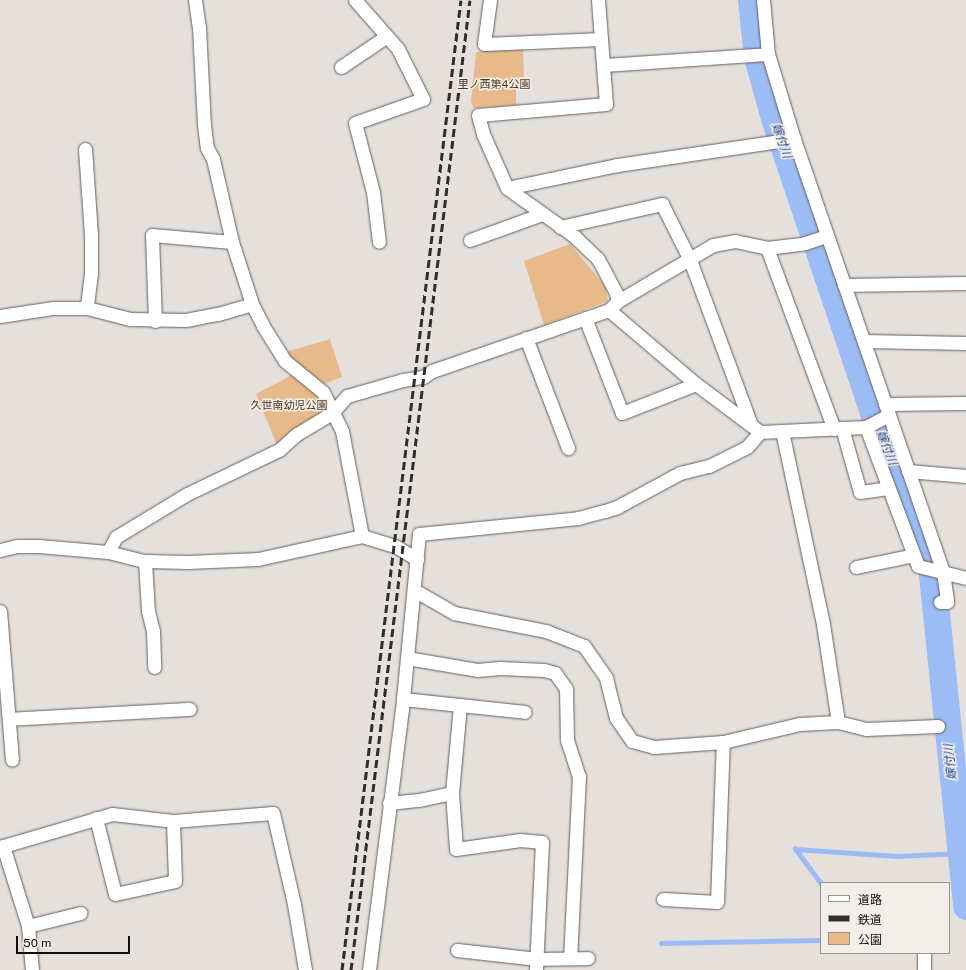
<!DOCTYPE html>
<meta charset="utf-8">
<style>
body{margin:0}
#map{position:relative;width:966px;height:970px;overflow:hidden;background:#e5e0dc;font-family:"Public Sans","Noto Sans JP",sans-serif}
div>[style]{position:absolute}
[style*='--x']{left:calc(var(--x)*1px);top:calc(var(--y)*1px);width:calc(var(--w)*1px);rotate:calc(var(--a)*1deg)}
.green>*{inset:0;background:#e8b98a}
.stream>*{height:4.5px;margin:-2.25px;padding:0 2.25px;transform-origin:2.25px;border-radius:2.25px;background:#9cbcf6}
.river>*{height:27px;margin:-13.5px;padding:0 13.5px;transform-origin:13.5px;border-radius:13.5px;background:#9cbcf6}
.roads{filter:drop-shadow(0 0 1px #635f5b) drop-shadow(0 0 1px #635f5b)}
.minor>*{height:13px;margin:-6.5px;padding:0 6.5px;transform-origin:6.5px;border-radius:6.5px;background:#fff}
.rail>*{height:3px;margin-top:-1.5px;transform-origin:0;background:repeating-linear-gradient(90deg,#2f2e2b 0 8px,transparent 0 12px)}
span{translate:-50% -50%;white-space:nowrap;text-align:center;line-height:1.15;-webkit-text-stroke:3px #f2eee9;paint-order:stroke}
.park-label{font-size:11px;color:#52381b}
.water-label{font-size:12px;color:#1a4496;font-style:italic}
.legend{position:absolute;left:820px;top:882px;width:130px;height:72px;box-sizing:border-box;background:#f2eee9;border:1px solid #989591;margin:0;padding:5px 7px;list-style:none;font-size:12px;color:#100f0d}
.legend li{display:flex;align-items:center;gap:8px;height:20px}
.legend b{width:20px;border:1px solid #989591}
.scale{position:absolute;left:16px;top:936px;width:114px;height:18px;box-sizing:border-box;border:2px solid #100f0d;border-top:0;padding-left:5px;font-size:12px;line-height:14px;white-space:nowrap;color:#100f0d;-webkit-text-stroke:3px #f2eee9;paint-order:stroke}
</style>
<div id="map">
<div class="green">
<div style="clip-path:polygon(523px 48px,524px 77px,516px 77px,516px 105px,474px 108px,471px 102px,476px 52px)"></div>
<div style="clip-path:polygon(570px 244px,605px 286px,608px 301px,544px 325px,524px 261px)"></div>
<div style="clip-path:polygon(330px 339px,342px 377px,324px 384px,298px 366px,286px 352px)"></div>
<div style="clip-path:polygon(294px 374px,319px 394px,327px 412px,277px 445px,256px 394px)"></div>
</div>
<div class="stream">
<div style="--x:821;--y:884;--w:44;--a:-126.6"></div>
<div style="--x:795;--y:849;--w:102;--a:3.9"></div>
<div style="--x:897;--y:856;--w:63;--a:-2.7"></div>
<div style="--x:661;--y:943;--w:160;--a:-1.1"></div>
</div>
<div class="river">
<div style="--x:751;--y:0;--w:57;--a:84"></div>
<div style="--x:757;--y:57;--w:63;--a:74.4"></div>
<div style="--x:774;--y:118;--w:314;--a:71.4"></div>
<div style="--x:874;--y:416;--w:160;--a:69.1"></div>
<div style="--x:931;--y:565;--w:343;--a:84.1"></div>
</div>
<div class="roads">
<div class="minor">
<div style="--x:195;--y:0;--w:27;--a:82"></div>
<div style="--x:199;--y:27;--w:98;--a:87.1"></div>
<div style="--x:204;--y:125;--w:23;--a:83"></div>
<div style="--x:207;--y:148;--w:13;--a:61"></div>
<div style="--x:213;--y:159;--w:85;--a:77.1"></div>
<div style="--x:232;--y:242;--w:65;--a:72.1"></div>
<div style="--x:252;--y:304;--w:25;--a:63"></div>
<div style="--x:263;--y:326;--w:41;--a:57.8"></div>
<div style="--x:285;--y:361;--w:49;--a:39.2"></div>
<div style="--x:323;--y:392;--w:43;--a:64"></div>
<div style="--x:342;--y:431;--w:107;--a:79.2"></div>
<div style="--x:355;--y:0;--w:65;--a:48.7"></div>
<div style="--x:398;--y:49;--w:56;--a:63.4"></div>
<div style="--x:423;--y:99;--w:72;--a:160.6"></div>
<div style="--x:355;--y:123;--w:71;--a:75.4"></div>
<div style="--x:373;--y:192;--w:50;--a:83.2"></div>
<div style="--x:490;--y:0;--w:44;--a:97.8"></div>
<div style="--x:484;--y:44;--w:117;--a:-2.4"></div>
<div style="--x:598;--y:0;--w:104;--a:85.6"></div>
<div style="--x:606;--y:104;--w:128;--a:175.1"></div>
<div style="--x:478;--y:115;--w:20;--a:75"></div>
<div style="--x:483;--y:134;--w:59;--a:66"></div>
<div style="--x:507;--y:188;--w:82;--a:35.6"></div>
<div style="--x:574;--y:236;--w:33;--a:44"></div>
<div style="--x:598;--y:259;--w:38;--a:62"></div>
<div style="--x:616;--y:293;--w:8;--a:76"></div>
<div style="--x:763;--y:0;--w:54;--a:84.7"></div>
<div style="--x:768;--y:54;--w:89;--a:73"></div>
<div style="--x:794;--y:139;--w:458;--a:71"></div>
<div style="--x:943;--y:572;--w:30;--a:82"></div>
<div style="--x:947;--y:602;--w:7;--a:180"></div>
<div style="--x:603;--y:65;--w:165;--a:-3.8"></div>
<div style="--x:341;--y:67;--w:55;--a:-34"></div>
<div style="--x:85;--y:149;--w:86;--a:86"></div>
<div style="--x:91;--y:235;--w:38;--a:90"></div>
<div style="--x:91;--y:273;--w:35;--a:97"></div>
<div style="--x:507;--y:188;--w:112;--a:-11.8"></div>
<div style="--x:617;--y:165;--w:179;--a:-8.4"></div>
<div style="--x:560;--y:227;--w:105;--a:-12.7"></div>
<div style="--x:662;--y:204;--w:63;--a:63.4"></div>
<div style="--x:690;--y:260;--w:176;--a:69.7"></div>
<div style="--x:470;--y:240;--w:77;--a:-19.9"></div>
<div style="--x:767;--y:248;--w:193;--a:69.7"></div>
<div style="--x:844;--y:285;--w:122;--a:-0.9"></div>
<div style="--x:609;--y:310;--w:114;--a:40.4"></div>
<div style="--x:696;--y:384;--w:80;--a:36.9"></div>
<div style="--x:760;--y:432;--w:106;--a:-2.7"></div>
<div style="--x:866;--y:427;--w:26;--a:-28"></div>
<div style="--x:0;--y:316;--w:54;--a:-8.6"></div>
<div style="--x:53;--y:308;--w:34;--a:0"></div>
<div style="--x:87;--y:308;--w:44;--a:14.3"></div>
<div style="--x:130;--y:319;--w:56;--a:1"></div>
<div style="--x:186;--y:320;--w:33;--a:-11"></div>
<div style="--x:218;--y:314;--w:35;--a:-16"></div>
<div style="--x:585;--y:318;--w:102;--a:68.7"></div>
<div style="--x:622;--y:413;--w:79;--a:-21.4"></div>
<div style="--x:155;--y:321;--w:86;--a:-92"></div>
<div style="--x:152;--y:235;--w:80;--a:5"></div>
<div style="--x:526;--y:338;--w:118;--a:69.1"></div>
<div style="--x:864;--y:341;--w:102;--a:1.1"></div>
<div style="--x:885;--y:404;--w:81;--a:-0.7"></div>
<div style="--x:866;--y:427;--w:148;--a:69.5"></div>
<div style="--x:918;--y:566;--w:49;--a:14"></div>
<div style="--x:842;--y:428;--w:66;--a:74.3"></div>
<div style="--x:860;--y:492;--w:28;--a:-8"></div>
<div style="--x:782;--y:431;--w:197;--a:78"></div>
<div style="--x:823;--y:624;--w:99;--a:81.3"></div>
<div style="--x:908;--y:471;--w:58;--a:4.9"></div>
<div style="--x:0;--y:550;--w:18;--a:-13"></div>
<div style="--x:18;--y:546;--w:21;--a:0"></div>
<div style="--x:39;--y:546;--w:69;--a:5"></div>
<div style="--x:108;--y:552;--w:38;--a:14"></div>
<div style="--x:145;--y:561;--w:43;--a:1.3"></div>
<div style="--x:188;--y:562;--w:70;--a:-2.5"></div>
<div style="--x:258;--y:559;--w:107;--a:-12.5"></div>
<div style="--x:362;--y:536;--w:34;--a:17"></div>
<div style="--x:395;--y:546;--w:26;--a:31"></div>
<div style="--x:108;--y:552;--w:17;--a:-62"></div>
<div style="--x:116;--y:537;--w:83;--a:-31.2"></div>
<div style="--x:187;--y:494;--w:102;--a:-25.6"></div>
<div style="--x:279;--y:450;--w:24;--a:-42"></div>
<div style="--x:297;--y:434;--w:41;--a:-31"></div>
<div style="--x:332;--y:413;--w:23;--a:-49"></div>
<div style="--x:347;--y:396;--w:58;--a:-15.9"></div>
<div style="--x:403;--y:380;--w:20;--a:-9"></div>
<div style="--x:423;--y:377;--w:11;--a:-34"></div>
<div style="--x:432;--y:371;--w:187;--a:-19"></div>
<div style="--x:609;--y:310;--w:13;--a:-45"></div>
<div style="--x:618;--y:301;--w:110;--a:-30.5"></div>
<div style="--x:713;--y:245;--w:22;--a:-10"></div>
<div style="--x:735;--y:241;--w:33;--a:12"></div>
<div style="--x:767;--y:248;--w:38;--a:-7"></div>
<div style="--x:805;--y:243;--w:23;--a:-18"></div>
<div style="--x:145;--y:561;--w:50;--a:86.6"></div>
<div style="--x:148;--y:611;--w:21;--a:76"></div>
<div style="--x:153;--y:631;--w:36;--a:88"></div>
<div style="--x:856;--y:567;--w:59;--a:-11.7"></div>
<div style="--x:414;--y:590;--w:46;--a:29.9"></div>
<div style="--x:454;--y:613;--w:94;--a:11.1"></div>
<div style="--x:546;--y:631;--w:41;--a:21.5"></div>
<div style="--x:584;--y:646;--w:39;--a:55"></div>
<div style="--x:606;--y:678;--w:41;--a:76"></div>
<div style="--x:616;--y:718;--w:28;--a:55"></div>
<div style="--x:632;--y:741;--w:23;--a:15"></div>
<div style="--x:654;--y:747;--w:69;--a:-4.1"></div>
<div style="--x:723;--y:742;--w:78;--a:-13.3"></div>
<div style="--x:799;--y:724;--w:39;--a:-3"></div>
<div style="--x:838;--y:722;--w:29;--a:14"></div>
<div style="--x:866;--y:729;--w:72;--a:-2.4"></div>
<div style="--x:0;--y:611;--w:149;--a:85.4"></div>
<div style="--x:407;--y:658;--w:71;--a:9.7"></div>
<div style="--x:477;--y:670;--w:23;--a:-5"></div>
<div style="--x:500;--y:668;--w:44;--a:2.6"></div>
<div style="--x:544;--y:670;--w:11;--a:15"></div>
<div style="--x:555;--y:673;--w:19;--a:55"></div>
<div style="--x:566;--y:689;--w:51;--a:88.9"></div>
<div style="--x:567;--y:740;--w:38;--a:72"></div>
<div style="--x:579;--y:776;--w:182;--a:92.8"></div>
<div style="--x:403;--y:699;--w:57;--a:6"></div>
<div style="--x:460;--y:705;--w:88;--a:95.2"></div>
<div style="--x:452;--y:793;--w:56;--a:85.9"></div>
<div style="--x:456;--y:849;--w:65;--a:-8"></div>
<div style="--x:520;--y:840;--w:22;--a:5"></div>
<div style="--x:542;--y:842;--w:128;--a:92.7"></div>
<div style="--x:460;--y:705;--w:65;--a:6.1"></div>
<div style="--x:9;--y:719;--w:181;--a:-3.2"></div>
<div style="--x:389;--y:803;--w:30;--a:-6"></div>
<div style="--x:419;--y:800;--w:34;--a:-12"></div>
<div style="--x:96;--y:818;--w:78;--a:76"></div>
<div style="--x:115;--y:894;--w:61;--a:-12.2"></div>
<div style="--x:175;--y:881;--w:60;--a:-91.9"></div>
<div style="--x:3;--y:846;--w:84;--a:72.6"></div>
<div style="--x:28;--y:926;--w:44;--a:84.8"></div>
<div style="--x:0;--y:847;--w:117;--a:-16.4"></div>
<div style="--x:112;--y:814;--w:61;--a:6.5"></div>
<div style="--x:173;--y:821;--w:100;--a:-4.6"></div>
<div style="--x:273;--y:813;--w:93;--a:77"></div>
<div style="--x:294;--y:904;--w:67;--a:80.5"></div>
<div style="--x:663;--y:899;--w:54;--a:3.2"></div>
<div style="--x:717;--y:902;--w:160;--a:-87.9"></div>
<div style="--x:28;--y:926;--w:54;--a:-14"></div>
<div style="--x:457;--y:950;--w:81;--a:6.4"></div>
<div style="--x:537;--y:959;--w:51;--a:-1.1"></div>
<div style="--x:924;--y:953;--w:17;--a:90"></div>
<div style="--x:369;--y:970;--w:273;--a:-82.8"></div>
<div style="--x:403;--y:699;--w:166;--a:-84.5"></div>
<div style="--x:419;--y:534;--w:160;--a:-5.7"></div>
<div style="--x:578;--y:518;--w:28;--a:-15"></div>
<div style="--x:605;--y:511;--w:13;--a:-18"></div>
<div style="--x:617;--y:507;--w:72;--a:-28.4"></div>
<div style="--x:680;--y:473;--w:30;--a:-14"></div>
<div style="--x:709;--y:466;--w:42;--a:-26.6"></div>
<div style="--x:747;--y:447;--w:20;--a:-49"></div>
</div>
</div>
<div class="rail">
<div style="--x:342;--y:970;--w:977;--a:-83.01"></div>
<div style="--x:351;--y:970;--w:977;--a:-83.01"></div>
</div>
<div class="park-label">
<span style="left:494px;top:84px">里ノ西第4公園</span>
<span style="left:289px;top:405px">久世南幼児公園</span>
</div>
<div class="water-label">
<span style="left:781px;top:141px;rotate:71deg">嫁付川</span>
<span style="left:886px;top:448px;rotate:69deg">嫁付川</span>
<span style="left:951px;top:762px;rotate:-96deg">嫁付川</span>
</div>
<ul class="legend">
<li><b style="height:5px;background:#fff"></b>道路</li>
<li><b style="height:5px;background:#2f2e2b"></b>鉄道</li>
<li><b style="height:11px;background:#e8b98a"></b>公園</li>
</ul>
<div class="scale">50 m</div>
</div>
